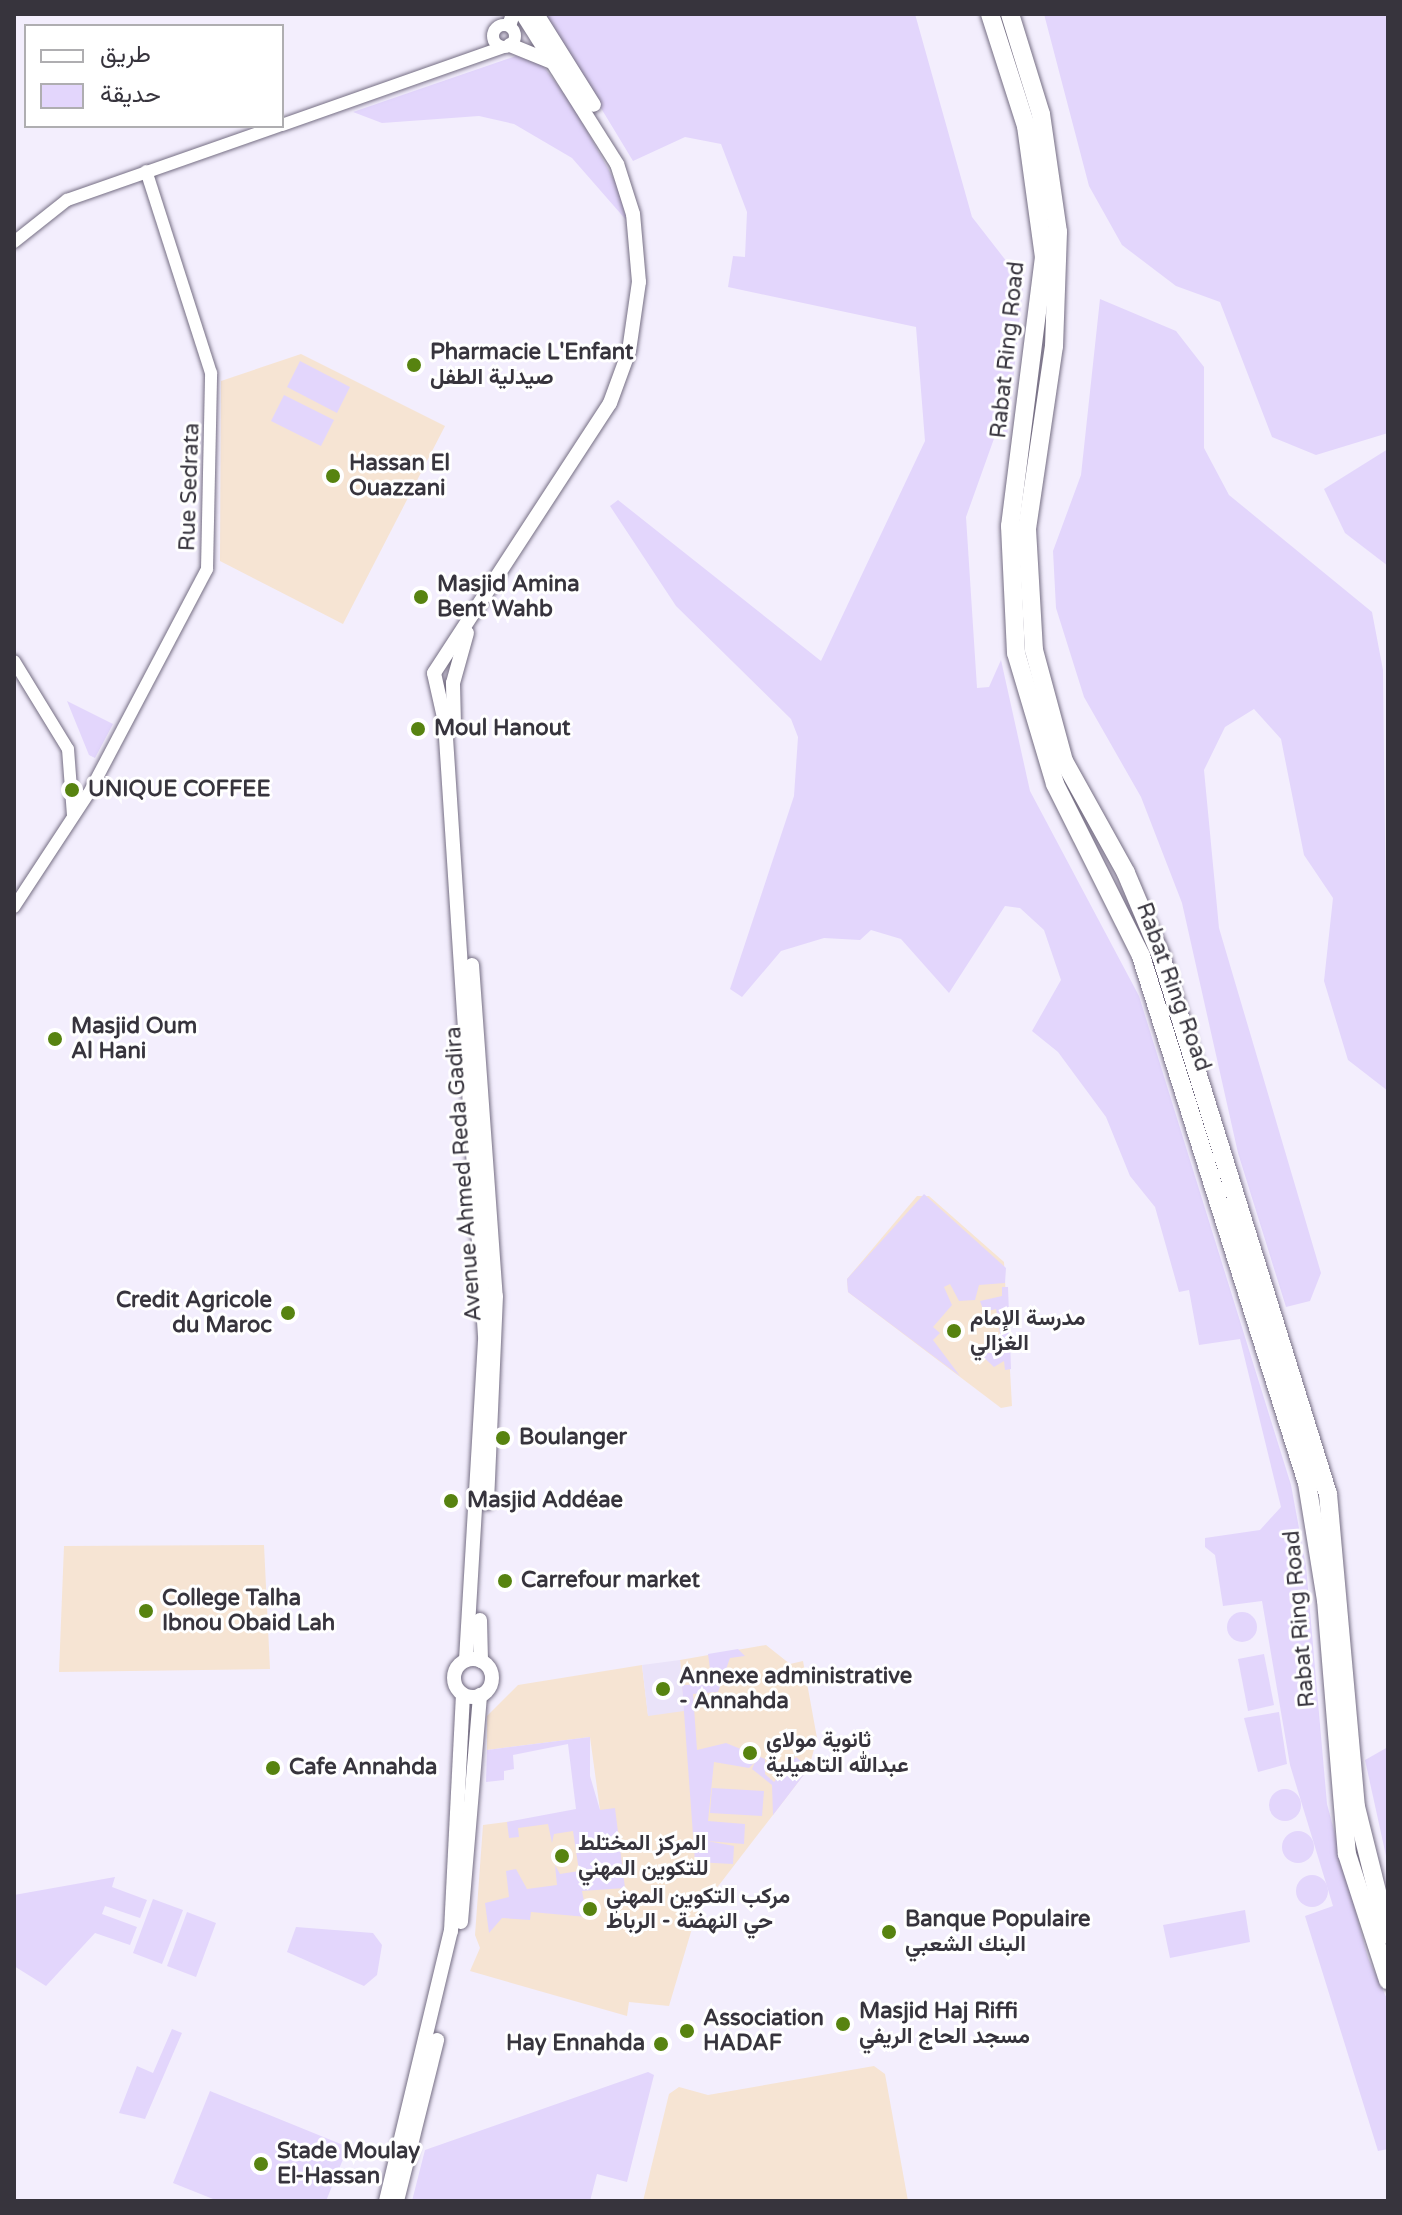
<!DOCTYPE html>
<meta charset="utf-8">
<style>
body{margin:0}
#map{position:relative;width:1402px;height:2215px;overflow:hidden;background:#f3eefd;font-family:"Varela Round",Vazirmatn,sans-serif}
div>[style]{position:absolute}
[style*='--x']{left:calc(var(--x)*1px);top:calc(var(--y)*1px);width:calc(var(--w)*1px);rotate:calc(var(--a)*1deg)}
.education>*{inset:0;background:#f6e4d3}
.medical>*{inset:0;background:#eae3f9}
.green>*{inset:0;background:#e3d6fc}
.round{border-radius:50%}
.roads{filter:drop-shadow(0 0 2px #756e83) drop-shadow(0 0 2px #756e83)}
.tertiary>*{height:12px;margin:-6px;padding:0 6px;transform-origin:6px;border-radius:6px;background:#fff}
.tertiary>.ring{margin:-6px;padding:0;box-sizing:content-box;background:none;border:12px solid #fff;border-radius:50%}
.secondary>*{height:14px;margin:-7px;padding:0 7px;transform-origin:7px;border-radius:7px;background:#fff}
.secondary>.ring{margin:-7px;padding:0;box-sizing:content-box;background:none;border:14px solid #fff;border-radius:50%}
.trunk>*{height:18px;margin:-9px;padding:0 9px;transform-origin:9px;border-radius:9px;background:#fff}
.dots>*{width:22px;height:22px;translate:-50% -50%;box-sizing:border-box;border:4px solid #fff;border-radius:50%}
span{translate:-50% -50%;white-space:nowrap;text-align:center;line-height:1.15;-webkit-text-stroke:6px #fff;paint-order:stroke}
.street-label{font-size:22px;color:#37343d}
.poi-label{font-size:22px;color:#37343d;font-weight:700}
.left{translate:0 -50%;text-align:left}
.right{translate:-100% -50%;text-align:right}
.frame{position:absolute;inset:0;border:16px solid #37343d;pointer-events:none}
.legend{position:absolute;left:24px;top:24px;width:260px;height:104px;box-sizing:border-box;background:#fff;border:2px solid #afaeb1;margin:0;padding:10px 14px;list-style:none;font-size:24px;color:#37343d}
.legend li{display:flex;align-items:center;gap:16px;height:40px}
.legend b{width:40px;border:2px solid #afaeb1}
</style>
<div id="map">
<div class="education">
<div style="clip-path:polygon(301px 354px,445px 426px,343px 624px,220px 561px,221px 381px)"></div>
<div style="clip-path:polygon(917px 1196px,929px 1196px,1004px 1262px,1012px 1406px,1001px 1408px,848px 1292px,847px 1279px)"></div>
<div style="clip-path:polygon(264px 1545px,270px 1669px,59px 1672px,64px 1546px)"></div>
<div style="clip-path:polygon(766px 1645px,790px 1664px,803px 1661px,817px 1738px,809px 1768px,696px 1915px,669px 2006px,629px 2002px,627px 2016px,470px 1971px,480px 1948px,475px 1935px,483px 1825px,600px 1810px,590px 1737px,487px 1750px,487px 1716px,518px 1685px,642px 1665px,648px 1715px,684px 1710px,680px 1660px)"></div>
<div style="clip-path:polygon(874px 2066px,885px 2074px,908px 2201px,643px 2201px,669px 2094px,679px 2087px,708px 2095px)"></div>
</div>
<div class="medical">
<div style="clip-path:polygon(680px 1660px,684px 1711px,648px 1716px,642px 1665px)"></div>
</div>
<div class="green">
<div style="clip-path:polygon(544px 14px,915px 14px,972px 217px,1014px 271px,1025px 268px,1007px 437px,998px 437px,1001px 419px,966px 517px,977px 688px,989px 687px,1001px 660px,1030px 791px,1139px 996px,1291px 1485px,1306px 1566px,1327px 1804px,1368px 1958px,1388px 2001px,1388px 2149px,1378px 2151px,1305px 1916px,1333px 1906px,1290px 1765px,1262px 1601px,1223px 1606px,1215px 1555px,1205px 1547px,1205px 1538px,1260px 1530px,1281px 1507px,1240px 1339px,1199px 1345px,1189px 1290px,1179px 1292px,1155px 1207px,1130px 1176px,1106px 1117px,1058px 1052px,1032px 1031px,1061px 980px,1044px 930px,1020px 908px,1005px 906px,949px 993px,901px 939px,871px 930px,860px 940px,824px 938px,781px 951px,742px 997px,730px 989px,794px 796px,798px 737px,791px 719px,676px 606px,610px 506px,618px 500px,821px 661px,925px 441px,916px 327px,728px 287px,733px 256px,745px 257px,747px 212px,721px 144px,685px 137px,633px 161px)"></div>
<div style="clip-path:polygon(1044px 14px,1388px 14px,1388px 433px,1316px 455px,1272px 437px,1220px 302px,1176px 286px,1122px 245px,1089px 186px)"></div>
<div style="clip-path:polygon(516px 56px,543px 66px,572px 104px,617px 185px,627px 221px,572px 158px,514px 124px,479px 116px,382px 123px,353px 112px)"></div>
<div style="clip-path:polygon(1100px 299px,1176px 331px,1204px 367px,1204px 448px,1229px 495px,1372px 612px,1383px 670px,1388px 1091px,1348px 1060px,1324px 981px,1333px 898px,1304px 855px,1281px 739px,1254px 709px,1225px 727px,1204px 770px,1219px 928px,1321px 1273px,1310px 1301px,1286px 1307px,1238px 1153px,1182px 903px,1141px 797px,1084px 697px,1056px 608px,1053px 551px,1081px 475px)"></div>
<div style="clip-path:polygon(300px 361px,350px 387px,337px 413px,287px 387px)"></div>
<div style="clip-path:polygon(284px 395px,334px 420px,321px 446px,271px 421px)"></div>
<div style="clip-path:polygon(1388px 449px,1388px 566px,1345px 533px,1324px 489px)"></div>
<div style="clip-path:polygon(67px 701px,113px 724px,95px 758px,89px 755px)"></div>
<div style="clip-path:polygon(924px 1194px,1006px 1268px,1005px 1283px,979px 1285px,975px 1300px,959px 1301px,950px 1284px,944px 1287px,952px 1305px,933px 1327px,940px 1333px,933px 1340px,960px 1376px,848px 1292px,847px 1279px)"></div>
<div style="clip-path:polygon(1002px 1287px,1008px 1287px,1011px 1369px,1005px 1370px,1004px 1361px,994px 1367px,980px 1354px,1003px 1351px,996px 1309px,984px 1312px,980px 1301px,1002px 1296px)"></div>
<div class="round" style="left:1227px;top:1612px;width:30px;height:30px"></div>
<div style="clip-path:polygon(738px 1649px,745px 1656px,730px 1658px,718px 1692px,693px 1694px,697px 1750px,726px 1743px,765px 1759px,765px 1774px,774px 1782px,796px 1757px,809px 1768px,773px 1815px,772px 1785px,752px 1769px,755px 1762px,749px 1768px,714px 1762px,708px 1821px,745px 1824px,744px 1844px,707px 1841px,734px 1846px,733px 1864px,695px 1862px,682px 1685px,712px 1684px,708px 1654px)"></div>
<div style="clip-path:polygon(1264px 1654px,1274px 1705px,1248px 1711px,1238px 1659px)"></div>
<div style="clip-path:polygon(1279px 1712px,1287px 1764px,1258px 1772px,1244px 1718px)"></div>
<div style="clip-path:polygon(590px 1737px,590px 1776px,600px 1810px,615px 1808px,625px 1888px,582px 1891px,587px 1917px,531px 1912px,530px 1920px,502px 1918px,489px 1933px,485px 1903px,509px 1897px,506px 1871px,516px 1869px,527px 1889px,557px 1885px,555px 1865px,560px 1874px,579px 1871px,573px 1831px,554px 1834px,552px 1843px,548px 1824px,518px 1828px,519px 1837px,509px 1838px,507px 1822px,576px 1809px,568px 1744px,513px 1755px,514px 1769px,504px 1771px,504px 1780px,486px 1782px,487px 1750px)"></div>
<div style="clip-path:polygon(1388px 1747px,1388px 1865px,1365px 1760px)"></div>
<div style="clip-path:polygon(712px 1788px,764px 1791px,762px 1816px,710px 1813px)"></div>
<div class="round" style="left:1269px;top:1789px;width:32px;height:32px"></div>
<div class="round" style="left:1282px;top:1831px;width:32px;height:32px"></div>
<div class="round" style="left:1296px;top:1875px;width:32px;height:32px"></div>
<div style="clip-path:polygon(115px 1877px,112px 1887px,147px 1900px,140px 1918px,105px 1906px,102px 1914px,137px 1927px,130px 1945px,95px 1933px,46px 1986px,14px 1966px,14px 1895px)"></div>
<div style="clip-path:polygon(153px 1899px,183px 1910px,162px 1964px,133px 1953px)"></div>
<div style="clip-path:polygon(1245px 1910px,1250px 1942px,1170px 1958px,1163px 1925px)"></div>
<div style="clip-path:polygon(187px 1912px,216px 1923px,196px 1977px,167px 1966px)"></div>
<div style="clip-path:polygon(296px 1927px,373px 1933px,382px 1945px,377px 1975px,364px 1986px,287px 1952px)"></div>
<div style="clip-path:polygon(172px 2029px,182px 2033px,145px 2119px,119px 2113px,137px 2066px,153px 2073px)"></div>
<div style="clip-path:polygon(648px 2072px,654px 2075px,627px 2182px,597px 2174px,590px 2201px,412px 2201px,425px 2150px)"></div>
<div style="clip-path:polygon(210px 2091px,348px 2147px,326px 2201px,218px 2201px,173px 2183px)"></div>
</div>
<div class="roads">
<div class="tertiary">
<div class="ring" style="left:493px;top:25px;width:10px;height:10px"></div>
<div style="--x:282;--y:125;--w:234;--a:-19.4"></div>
<div style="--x:14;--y:242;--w:68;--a:-38.4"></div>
<div style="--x:67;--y:200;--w:224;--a:-19.3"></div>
<div style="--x:14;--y:661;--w:103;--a:58.5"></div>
<div style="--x:68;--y:749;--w:66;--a:85.7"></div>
<div style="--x:14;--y:907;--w:136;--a:-56.7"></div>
<div style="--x:89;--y:793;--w:253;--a:-62.2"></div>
<div style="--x:207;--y:569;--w:196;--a:-88.8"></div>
<div style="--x:211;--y:373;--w:212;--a:-107.8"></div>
</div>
<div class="secondary">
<div style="--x:537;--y:14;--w:107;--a:57.9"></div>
<div style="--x:510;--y:23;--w:9;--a:-72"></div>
<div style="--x:510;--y:45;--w:48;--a:22.2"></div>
<div style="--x:454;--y:725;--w:42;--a:-91.4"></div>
<div style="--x:453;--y:683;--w:52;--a:-74.4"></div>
<div style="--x:472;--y:965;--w:332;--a:85.9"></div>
<div style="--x:496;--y:1296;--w:207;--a:92.5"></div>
<div style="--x:480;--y:1620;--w:41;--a:88.6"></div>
<div class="ring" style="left:454px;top:1659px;width:24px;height:24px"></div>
<div style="--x:466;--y:1660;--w:325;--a:-86.6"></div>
<div style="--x:485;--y:1336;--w:615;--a:-93.73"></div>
<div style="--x:445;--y:722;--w:50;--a:-102.7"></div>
<div style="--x:434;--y:673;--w:322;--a:-56.9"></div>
<div style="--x:610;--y:403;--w:55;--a:-69.9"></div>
<div style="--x:629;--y:351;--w:70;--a:-81.8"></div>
<div style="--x:639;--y:282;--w:68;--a:-95"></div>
<div style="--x:633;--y:214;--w:52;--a:-107.7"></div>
<div style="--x:617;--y:164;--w:178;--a:-122.3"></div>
<div style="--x:461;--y:1922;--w:228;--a:-85.2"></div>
<div style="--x:386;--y:2201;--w:278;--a:-76.5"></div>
<div style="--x:451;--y:1931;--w:236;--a:-87.1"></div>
<div style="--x:397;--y:2201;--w:166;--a:-76"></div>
</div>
<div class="trunk">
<div style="--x:990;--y:14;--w:118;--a:72.2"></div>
<div style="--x:1026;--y:126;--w:132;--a:82.2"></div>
<div style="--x:1044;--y:257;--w:271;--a:97.2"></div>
<div style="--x:1010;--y:526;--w:127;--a:87.3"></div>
<div style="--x:1016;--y:653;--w:137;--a:73.4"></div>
<div style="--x:1055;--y:784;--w:192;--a:63.4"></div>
<div style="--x:1141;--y:956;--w:553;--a:72.52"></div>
<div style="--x:1307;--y:1483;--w:119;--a:80.8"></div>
<div style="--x:1326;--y:1600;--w:255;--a:85.3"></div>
<div style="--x:1347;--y:1854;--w:133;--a:72"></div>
<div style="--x:1010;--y:14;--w:105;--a:72.8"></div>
<div style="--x:1041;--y:114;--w:119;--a:81.8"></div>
<div style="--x:1058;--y:232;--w:114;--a:92"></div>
<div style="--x:1054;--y:346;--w:185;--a:98.4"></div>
<div style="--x:1027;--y:529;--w:121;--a:86.7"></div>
<div style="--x:1034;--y:650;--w:115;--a:74.9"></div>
<div style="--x:1064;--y:761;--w:128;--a:61"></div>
<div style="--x:1126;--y:873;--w:90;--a:67.1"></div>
<div style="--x:1161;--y:956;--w:563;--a:72.76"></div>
<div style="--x:1328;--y:1494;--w:314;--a:84.9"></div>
<div style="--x:1356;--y:1807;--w:132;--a:76"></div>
</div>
</div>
<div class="dots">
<div style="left:414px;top:365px;background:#578310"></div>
<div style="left:333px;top:476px;background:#578310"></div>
<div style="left:421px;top:597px;background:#578310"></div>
<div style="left:418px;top:729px;background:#578310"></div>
<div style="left:72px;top:790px;background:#578310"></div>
<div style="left:55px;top:1039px;background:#578310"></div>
<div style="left:288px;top:1313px;background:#578310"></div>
<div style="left:954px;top:1331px;background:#578310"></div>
<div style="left:503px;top:1438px;background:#578310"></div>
<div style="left:451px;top:1501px;background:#578310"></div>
<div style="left:505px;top:1581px;background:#578310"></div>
<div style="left:146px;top:1611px;background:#578310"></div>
<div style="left:663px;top:1689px;background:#578310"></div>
<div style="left:750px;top:1753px;background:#578310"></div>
<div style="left:273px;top:1768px;background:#578310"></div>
<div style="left:562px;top:1856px;background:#578310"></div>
<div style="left:590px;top:1909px;background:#578310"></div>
<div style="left:889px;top:1932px;background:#578310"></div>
<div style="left:843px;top:2024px;background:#578310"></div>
<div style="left:687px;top:2031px;background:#578310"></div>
<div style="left:661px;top:2044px;background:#578310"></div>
<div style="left:261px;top:2164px;background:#578310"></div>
</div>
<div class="street-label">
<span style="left:1008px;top:350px;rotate:-84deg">Rabat Ring Road</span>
<span style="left:190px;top:487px;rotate:-88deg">Rue Sedrata</span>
<span style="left:1173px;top:987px;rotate:70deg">Rabat Ring Road</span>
<span style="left:464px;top:1174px;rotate:-94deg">Avenue Ahmed Reda Gadira</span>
<span style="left:1300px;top:1619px;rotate:-95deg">Rabat Ring Road</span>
</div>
<div class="poi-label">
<span class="left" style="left:430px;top:365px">Pharmacie L'Enfant<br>صيدلية الطفل</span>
<span class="left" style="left:349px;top:476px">Hassan El<br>Ouazzani</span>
<span class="left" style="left:437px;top:597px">Masjid Amina<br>Bent Wahb</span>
<span class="left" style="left:434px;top:729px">Moul Hanout</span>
<span class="left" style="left:88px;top:790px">UNIQUE COFFEE</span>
<span class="left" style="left:71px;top:1039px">Masjid Oum<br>Al Hani</span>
<span class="right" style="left:272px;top:1313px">Credit Agricole<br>du Maroc</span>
<span class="left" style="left:970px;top:1331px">مدرسة الإمام<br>الغزالي</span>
<span class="left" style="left:519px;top:1438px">Boulanger</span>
<span class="left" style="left:467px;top:1501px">Masjid Addéae</span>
<span class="left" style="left:521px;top:1581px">Carrefour market</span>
<span class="left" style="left:162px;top:1611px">College Talha<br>Ibnou Obaid Lah</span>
<span class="left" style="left:679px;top:1689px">Annexe administrative<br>- Annahda</span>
<span class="left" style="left:766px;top:1753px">ثانوية مولاي<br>عبدالله التاهيلية</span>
<span class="left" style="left:289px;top:1768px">Cafe Annahda</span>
<span class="left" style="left:578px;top:1856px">المركز المختلط<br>للتكوين المهني</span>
<span class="left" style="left:606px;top:1909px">مركب التكوين المهني<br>حي النهضة - الرباط</span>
<span class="left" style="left:905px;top:1932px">Banque Populaire<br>البنك الشعبي</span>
<span class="left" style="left:859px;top:2024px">Masjid Haj Riffi<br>مسجد الحاج الريفي</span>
<span class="left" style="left:703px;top:2031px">Association<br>HADAF</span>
<span class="right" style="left:645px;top:2044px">Hay Ennahda</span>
<span class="left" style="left:277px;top:2164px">Stade Moulay<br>El-Hassan</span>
</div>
<div class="frame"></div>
<ul class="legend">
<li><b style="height:10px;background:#fff"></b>طريق</li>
<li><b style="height:22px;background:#e3d6fc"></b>حديقة</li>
</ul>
</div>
